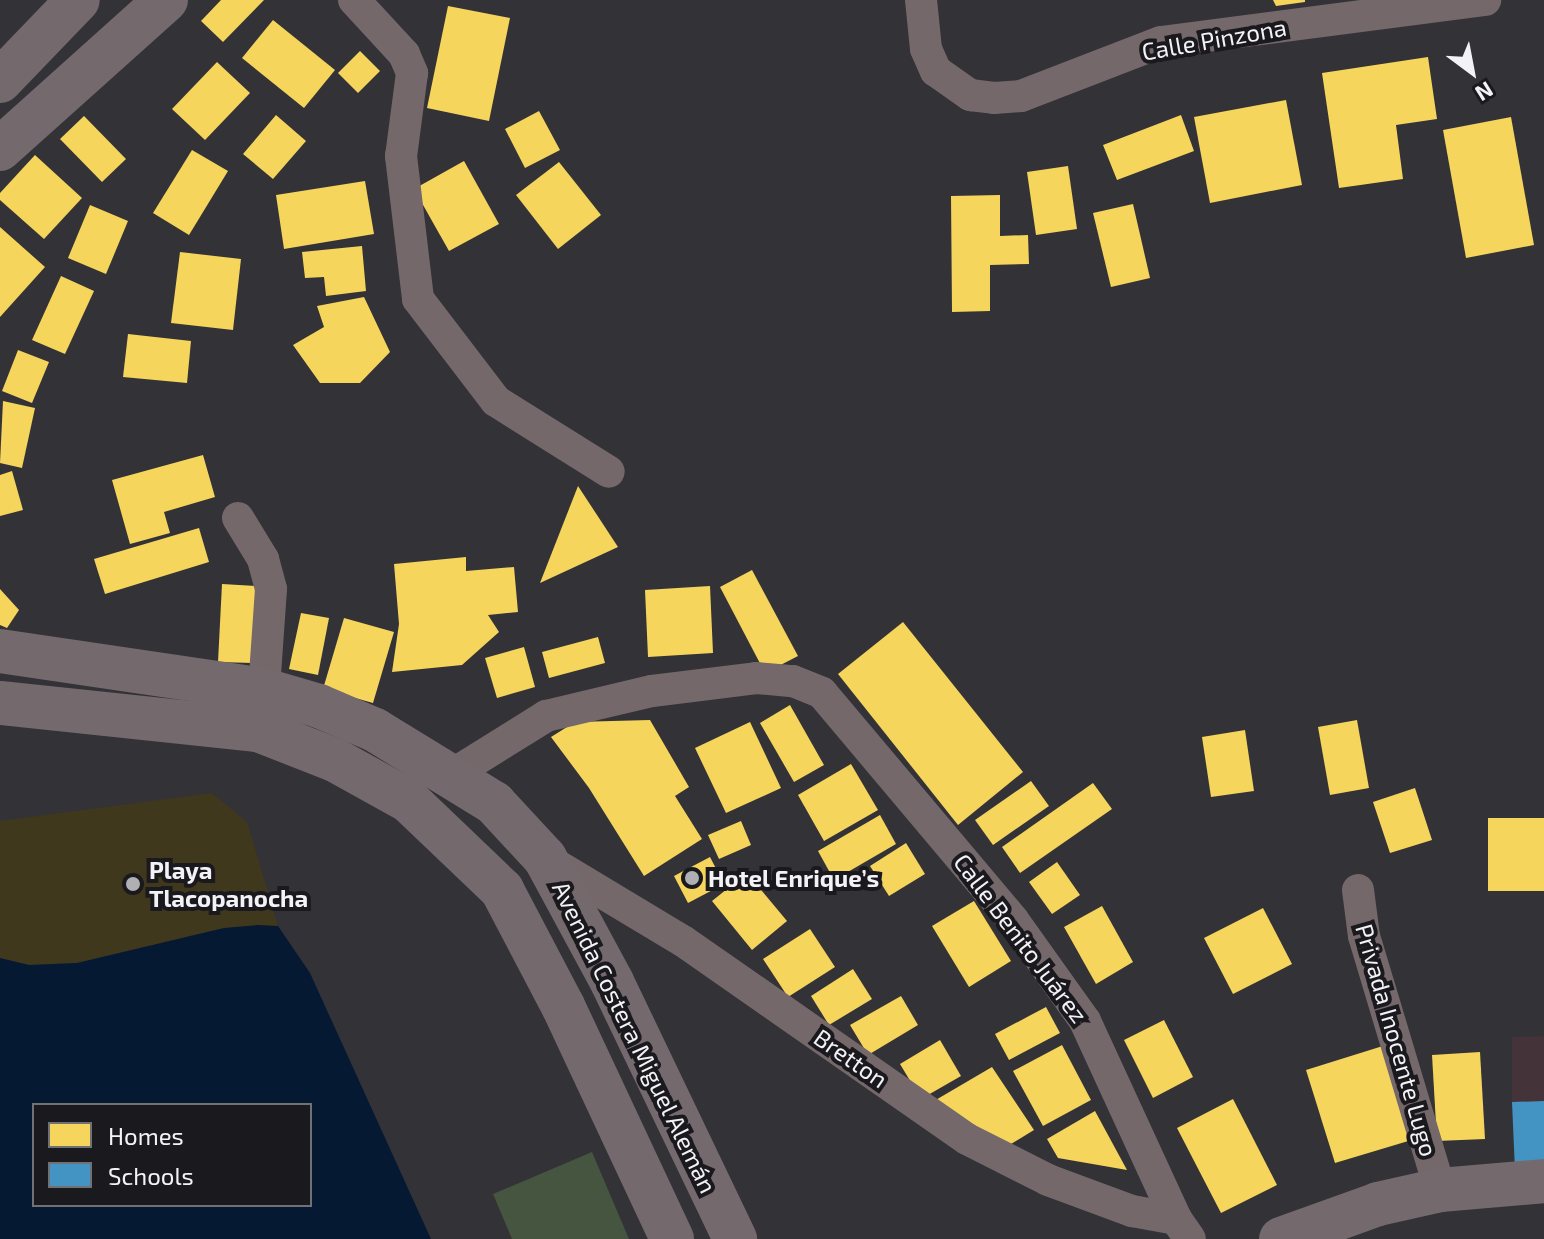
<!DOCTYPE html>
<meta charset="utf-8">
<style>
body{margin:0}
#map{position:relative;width:1544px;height:1239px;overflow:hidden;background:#333237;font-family:"Exo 2",sans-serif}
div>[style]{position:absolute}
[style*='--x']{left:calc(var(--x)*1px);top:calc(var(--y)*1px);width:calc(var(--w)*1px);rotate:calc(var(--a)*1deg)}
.education>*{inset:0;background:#443338}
.green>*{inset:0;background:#455540}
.sand>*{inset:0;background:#3f381d}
.water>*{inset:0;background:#051932}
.homes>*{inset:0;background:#f6d55c}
.schools>*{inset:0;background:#4393c3}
.street>*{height:32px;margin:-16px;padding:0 16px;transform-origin:16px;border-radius:16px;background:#74686a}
.primary>*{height:44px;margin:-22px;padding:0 22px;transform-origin:22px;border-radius:22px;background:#74696c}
.dots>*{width:22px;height:22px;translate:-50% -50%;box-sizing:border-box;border:4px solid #1a191d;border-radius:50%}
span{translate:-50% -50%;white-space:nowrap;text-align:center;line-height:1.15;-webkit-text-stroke:8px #1a191d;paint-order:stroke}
.street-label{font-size:24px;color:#f3f2f7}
.poi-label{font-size:24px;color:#f3f2f7;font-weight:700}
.left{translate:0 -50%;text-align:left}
.legend{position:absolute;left:32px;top:1103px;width:280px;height:104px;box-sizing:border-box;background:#1a191d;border:2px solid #717074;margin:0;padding:10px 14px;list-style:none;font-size:24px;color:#f3f2f7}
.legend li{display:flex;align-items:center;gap:16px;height:40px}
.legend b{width:40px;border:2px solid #717074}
.north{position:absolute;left:1432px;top:32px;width:80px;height:80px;-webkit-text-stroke:6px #1a191d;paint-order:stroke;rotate:148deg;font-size:22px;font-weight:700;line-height:32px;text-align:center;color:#f3f2f7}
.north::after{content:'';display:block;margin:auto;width:28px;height:36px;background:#f3f2f7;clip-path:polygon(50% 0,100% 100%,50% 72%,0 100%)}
</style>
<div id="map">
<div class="education">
<div style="clip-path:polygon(1544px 1036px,1544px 1170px,1512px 1102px,1512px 1037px)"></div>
</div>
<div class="green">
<div style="clip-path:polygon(592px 1152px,629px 1239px,512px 1239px,493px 1194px)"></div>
</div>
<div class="sand">
<div style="clip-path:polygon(212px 793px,247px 822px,278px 926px,224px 928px,77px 963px,29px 965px,0 958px,0 821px)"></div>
</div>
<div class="water">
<div style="clip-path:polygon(evenodd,258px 925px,278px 926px,310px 973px,431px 1239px,0 1239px,0 958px,29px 965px,77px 963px,224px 928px,258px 925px,34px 1105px,310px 1105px,310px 1205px,34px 1205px,34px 1105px)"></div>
</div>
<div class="homes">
<div style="clip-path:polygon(221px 0,264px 0,223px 42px,201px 21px)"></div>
<div style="clip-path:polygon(1273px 0,1305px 0,1305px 2px,1276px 6px)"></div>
<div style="clip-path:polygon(448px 6px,510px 18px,489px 121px,427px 108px)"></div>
<div style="clip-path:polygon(273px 20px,335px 70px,304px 108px,242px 58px)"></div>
<div style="clip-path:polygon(360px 51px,380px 71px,358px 93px,338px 73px)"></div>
<div style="clip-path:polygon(1428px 57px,1437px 119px,1396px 125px,1403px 179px,1339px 188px,1322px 73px)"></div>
<div style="clip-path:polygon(217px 62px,250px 93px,205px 140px,172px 109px)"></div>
<div style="clip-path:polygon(1286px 100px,1302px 185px,1210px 203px,1194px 117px)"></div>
<div style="clip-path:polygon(539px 111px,560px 150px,525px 168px,505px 129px)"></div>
<div style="clip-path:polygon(276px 115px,306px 141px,273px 179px,243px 154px)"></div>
<div style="clip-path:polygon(1181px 115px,1194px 151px,1117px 180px,1103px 145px)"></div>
<div style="clip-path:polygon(84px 116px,126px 159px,102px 182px,60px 139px)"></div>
<div style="clip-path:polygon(1511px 117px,1534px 245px,1466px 258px,1443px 130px)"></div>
<div style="clip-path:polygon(192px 150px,228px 171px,189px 235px,153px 213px)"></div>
<div style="clip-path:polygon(35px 155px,82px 198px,44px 239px,0 200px,0 193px)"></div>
<div style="clip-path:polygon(464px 161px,499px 224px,449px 251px,414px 189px)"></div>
<div style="clip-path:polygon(559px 162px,601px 215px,558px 249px,516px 195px)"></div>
<div style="clip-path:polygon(1068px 166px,1077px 229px,1036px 235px,1027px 172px)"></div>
<div style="clip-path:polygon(365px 181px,374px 234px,284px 249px,276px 195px)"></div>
<div style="clip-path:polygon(1000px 195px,1000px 236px,1028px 235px,1029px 264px,990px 265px,990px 311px,952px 312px,951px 196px)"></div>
<div style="clip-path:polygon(1133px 204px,1150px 278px,1111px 287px,1093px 213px)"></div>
<div style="clip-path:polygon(90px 205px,128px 221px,106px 274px,68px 258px)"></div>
<div style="clip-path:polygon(0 227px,45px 267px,0 317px)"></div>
<div style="clip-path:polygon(362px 246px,366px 291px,326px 296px,324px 277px,305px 278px,302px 252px)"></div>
<div style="clip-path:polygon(180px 252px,241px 259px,233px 330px,171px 323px)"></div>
<div style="clip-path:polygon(61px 276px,94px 291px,65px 354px,32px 340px)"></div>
<div style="clip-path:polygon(364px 297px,390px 352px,360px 383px,320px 383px,293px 345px,324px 327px,317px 306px)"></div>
<div style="clip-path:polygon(128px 334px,191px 341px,187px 383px,123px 377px)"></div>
<div style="clip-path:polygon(18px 350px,49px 362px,32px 403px,2px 391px)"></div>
<div style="clip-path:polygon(3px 401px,35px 408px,22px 468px,0 463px)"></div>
<div style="clip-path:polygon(203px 455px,215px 497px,164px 512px,170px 533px,130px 544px,112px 480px)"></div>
<div style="clip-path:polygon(12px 471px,23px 510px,0 516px,0 475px)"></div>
<div style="clip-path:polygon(578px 486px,618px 547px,540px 583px)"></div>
<div style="clip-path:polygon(199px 528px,209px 562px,105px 594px,94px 559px)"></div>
<div style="clip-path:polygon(466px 557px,466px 571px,514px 567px,518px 612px,488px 615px,499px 632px,462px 665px,392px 672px,399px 624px,394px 564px)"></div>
<div style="clip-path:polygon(752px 570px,798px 656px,765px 673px,720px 587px)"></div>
<div style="clip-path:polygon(222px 584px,258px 586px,253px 663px,218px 662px)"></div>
<div style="clip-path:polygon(710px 586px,713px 653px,648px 657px,645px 590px)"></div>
<div style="clip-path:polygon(0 589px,19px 610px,7px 628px,0 625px)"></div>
<div style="clip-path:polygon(301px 613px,329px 618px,318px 675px,289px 669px)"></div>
<div style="clip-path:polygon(344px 618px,394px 632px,373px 703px,323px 689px)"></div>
<div style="clip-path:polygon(903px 622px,1023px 772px,958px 825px,838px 674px)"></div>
<div style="clip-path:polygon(598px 637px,605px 663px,549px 678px,542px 652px)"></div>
<div style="clip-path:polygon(524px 647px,535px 687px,497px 698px,485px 658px)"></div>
<div style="clip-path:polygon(790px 705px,824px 765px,794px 782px,760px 723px)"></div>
<div style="clip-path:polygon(650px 720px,689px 787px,675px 796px,702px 839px,644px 876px,589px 788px,551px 737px,575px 722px)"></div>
<div style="clip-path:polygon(1357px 720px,1369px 788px,1330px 795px,1318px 727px)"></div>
<div style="clip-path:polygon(750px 722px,781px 788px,726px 813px,695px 748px)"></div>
<div style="clip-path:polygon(1245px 730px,1254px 791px,1211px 797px,1202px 737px)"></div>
<div style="clip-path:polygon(851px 764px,878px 810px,824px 841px,798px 795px)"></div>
<div style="clip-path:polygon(1031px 781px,1049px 806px,993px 845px,975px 820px)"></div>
<div style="clip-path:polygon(1093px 783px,1112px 809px,1020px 873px,1002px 847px)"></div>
<div style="clip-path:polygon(1415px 788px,1432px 840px,1390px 853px,1373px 802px)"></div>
<div style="clip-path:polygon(880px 815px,896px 844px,834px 880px,818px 851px)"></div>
<div style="clip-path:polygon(1488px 818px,1544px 818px,1544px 891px,1488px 891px)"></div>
<div style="clip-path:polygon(741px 821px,751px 845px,719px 859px,708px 835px)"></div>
<div style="clip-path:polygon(906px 843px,925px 874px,889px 896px,870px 866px)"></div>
<div style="clip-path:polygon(710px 857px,724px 884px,688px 903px,674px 876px)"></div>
<div style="clip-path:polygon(1057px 862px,1080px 895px,1052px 914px,1029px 882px)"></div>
<div style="clip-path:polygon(747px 873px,787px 921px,752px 950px,712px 901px)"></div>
<div style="clip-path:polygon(974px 901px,1011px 961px,969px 987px,932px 926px)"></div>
<div style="clip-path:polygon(1102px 906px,1133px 962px,1096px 984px,1064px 927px)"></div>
<div style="clip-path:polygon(1263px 908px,1292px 964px,1233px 994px,1204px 938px)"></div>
<div style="clip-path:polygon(810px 929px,835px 967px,788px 997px,763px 959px)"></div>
<div style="clip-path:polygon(853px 969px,872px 999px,829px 1025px,811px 996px)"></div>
<div style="clip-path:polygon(901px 996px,918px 1025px,868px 1055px,850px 1025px)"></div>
<div style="clip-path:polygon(1046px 1007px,1060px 1033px,1009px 1060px,995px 1034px)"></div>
<div style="clip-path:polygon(1164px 1020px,1193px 1077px,1153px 1098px,1124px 1040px)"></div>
<div style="clip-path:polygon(940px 1040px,961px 1076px,921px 1099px,900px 1064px)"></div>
<div style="clip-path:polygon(1062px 1045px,1091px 1100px,1043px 1126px,1013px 1071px)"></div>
<div style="clip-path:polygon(1386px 1045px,1415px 1139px,1335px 1163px,1306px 1070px)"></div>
<div style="clip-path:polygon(1480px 1052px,1485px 1139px,1437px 1141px,1432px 1055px)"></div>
<div style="clip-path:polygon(992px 1067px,1034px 1130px,1006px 1147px,934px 1101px)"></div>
<div style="clip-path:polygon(1233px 1099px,1277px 1185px,1221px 1213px,1177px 1128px)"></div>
<div style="clip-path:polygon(1095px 1111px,1127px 1170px,1058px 1158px,1047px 1139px)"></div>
</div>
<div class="schools">
<div style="clip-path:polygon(1544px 1101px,1544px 1170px,1515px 1171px,1512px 1102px)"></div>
</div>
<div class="street">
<div style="--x:354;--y:0;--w:74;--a:47.2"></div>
<div style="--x:404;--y:54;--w:21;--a:67"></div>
<div style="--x:412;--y:73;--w:84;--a:97.5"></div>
<div style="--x:401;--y:156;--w:144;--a:83.2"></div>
<div style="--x:418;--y:299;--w:128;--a:52.6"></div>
<div style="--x:496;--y:401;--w:133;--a:32.1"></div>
<div style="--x:921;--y:0;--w:49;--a:84.2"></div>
<div style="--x:926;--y:49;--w:24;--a:66"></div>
<div style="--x:936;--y:71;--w:42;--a:35.2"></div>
<div style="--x:970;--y:95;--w:24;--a:7"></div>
<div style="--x:994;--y:98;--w:27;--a:-4"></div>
<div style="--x:1021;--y:96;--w:150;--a:-21.1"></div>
<div style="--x:1161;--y:42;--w:327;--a:-7.4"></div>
<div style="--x:238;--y:518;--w:48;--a:58.6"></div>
<div style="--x:263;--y:559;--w:31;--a:75"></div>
<div style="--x:271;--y:589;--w:101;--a:94"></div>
<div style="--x:453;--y:774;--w:110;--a:-31.9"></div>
<div style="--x:546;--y:716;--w:109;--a:-13.3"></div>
<div style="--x:652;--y:691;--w:105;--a:-7.1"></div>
<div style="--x:756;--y:678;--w:37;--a:5"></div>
<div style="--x:793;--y:681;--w:31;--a:22"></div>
<div style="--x:822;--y:693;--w:297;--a:49.9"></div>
<div style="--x:1013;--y:920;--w:124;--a:54.5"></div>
<div style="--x:1085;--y:1021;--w:218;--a:65.3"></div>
<div style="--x:1176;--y:1219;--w:24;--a:55"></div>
<div style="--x:548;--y:860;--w:157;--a:31"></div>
<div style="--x:683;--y:941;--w:346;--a:34.9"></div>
<div style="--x:967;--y:1139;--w:91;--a:26.8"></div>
<div style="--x:1048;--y:1180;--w:90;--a:20.3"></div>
<div style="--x:1132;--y:1211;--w:45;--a:10.3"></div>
<div style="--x:1358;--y:890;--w:46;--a:82.6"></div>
<div style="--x:1364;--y:936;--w:265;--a:73.3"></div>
</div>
<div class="primary">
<div style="--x:0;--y:81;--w:112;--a:-46.1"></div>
<div style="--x:0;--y:149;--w:223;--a:-41.9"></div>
<div style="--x:0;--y:651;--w:267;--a:8.4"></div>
<div style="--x:264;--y:690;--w:57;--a:16.2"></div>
<div style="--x:319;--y:706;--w:61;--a:23.2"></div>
<div style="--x:375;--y:730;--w:140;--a:31.5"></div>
<div style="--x:494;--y:803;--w:75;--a:47.2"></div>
<div style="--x:545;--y:858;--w:141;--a:61.6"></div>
<div style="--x:612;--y:982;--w:285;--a:64.4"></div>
<div style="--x:0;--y:703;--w:259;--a:6"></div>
<div style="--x:258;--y:730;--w:83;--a:21.3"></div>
<div style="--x:335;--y:760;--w:85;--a:29"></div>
<div style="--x:409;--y:801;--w:129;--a:43.7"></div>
<div style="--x:502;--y:890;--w:131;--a:62.3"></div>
<div style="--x:563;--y:1006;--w:257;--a:64.9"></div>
<div style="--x:1281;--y:1239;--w:103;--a:-19.8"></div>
<div style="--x:1378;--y:1204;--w:64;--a:-12.7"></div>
<div style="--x:1440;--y:1190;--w:104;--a:-4.9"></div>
</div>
<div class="dots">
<div style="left:692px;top:878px;background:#b0afb4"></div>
<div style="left:133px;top:884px;background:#b0afb4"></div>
</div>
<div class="street-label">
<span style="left:1214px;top:39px;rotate:-10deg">Calle Pinzona</span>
<span style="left:1021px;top:938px;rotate:53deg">Calle Benito Juárez</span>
<span style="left:635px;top:1037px;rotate:64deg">Avenida Costera Miguel Alemán</span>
<span style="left:1397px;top:1040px;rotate:74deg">Privada Inocente Lugo</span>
<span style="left:851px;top:1058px;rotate:35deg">Bretton</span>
</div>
<div class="poi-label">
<span class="left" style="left:149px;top:884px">Playa<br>Tlacopanocha</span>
<span class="left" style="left:708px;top:878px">Hotel Enrique’s</span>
</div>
<ul class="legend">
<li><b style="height:22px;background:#f6d55c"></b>Homes</li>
<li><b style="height:22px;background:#4393c3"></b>Schools</li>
</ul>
<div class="north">N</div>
</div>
